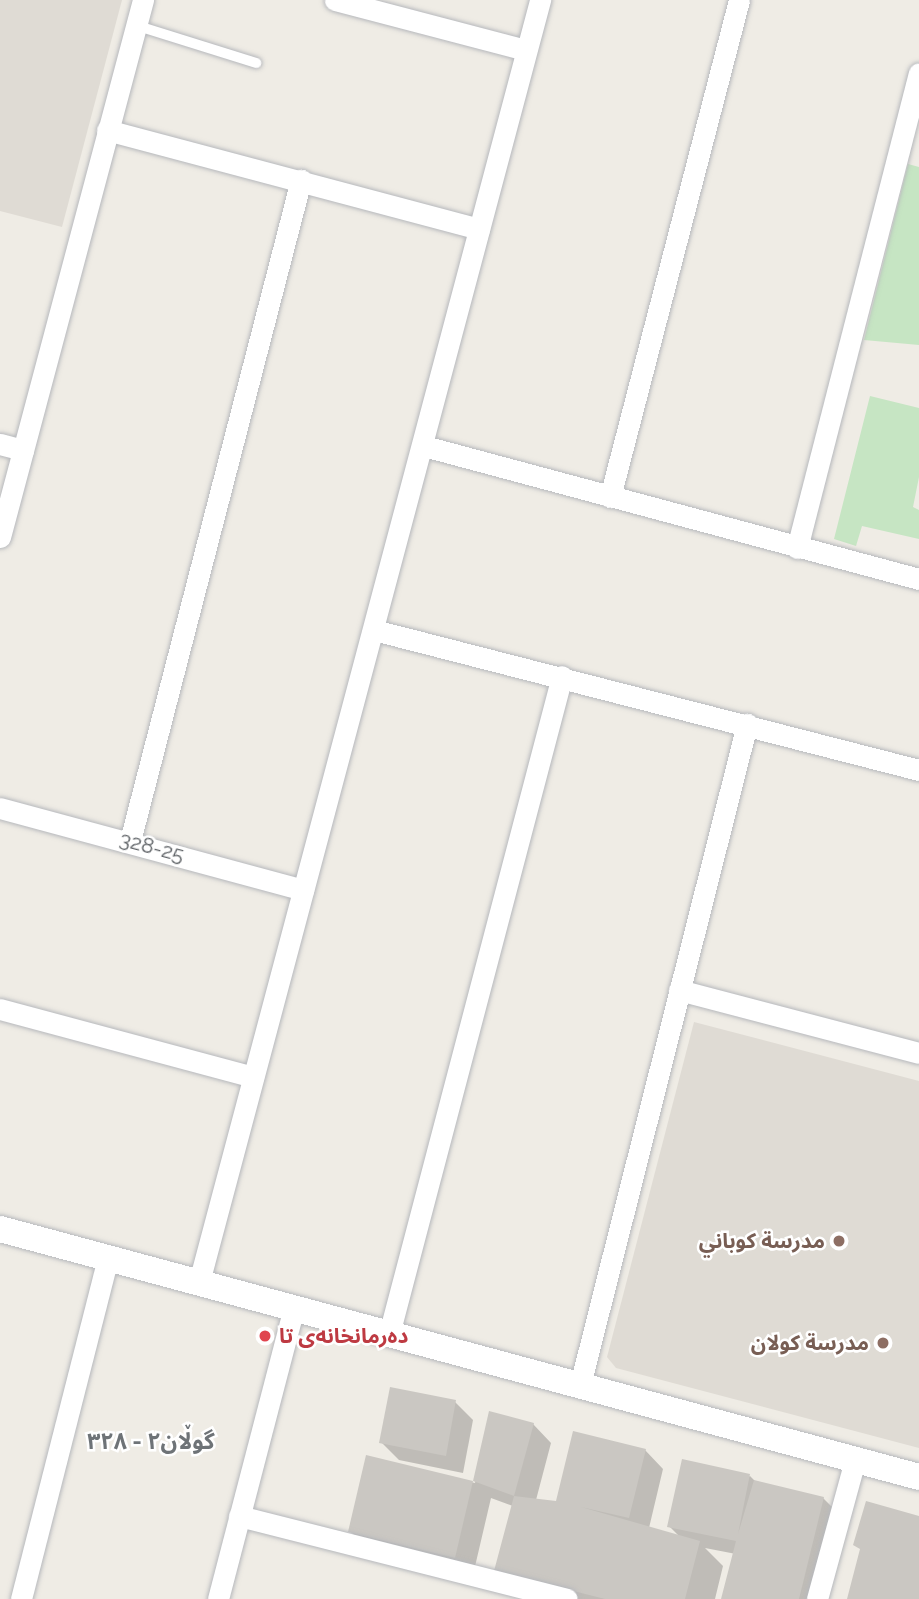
<!DOCTYPE html>
<meta charset="utf-8">
<style>
body{margin:0}
#map{position:relative;width:919px;height:1599px;overflow:hidden;background:#efece5;font-family:Raleway,"Noto Sans Arabic",sans-serif}
div>[style]{position:absolute}
[style*='--x']{left:calc(var(--x)*1px);top:calc(var(--y)*1px);width:calc(var(--w)*1px);rotate:calc(var(--a)*1deg)}
.education>*{inset:0;background:#dfdbd4}
.green>*{inset:0;background:#c6e5c3}
.shadow>*{inset:0;background:#0003}
.building>*{inset:0;background:#cac7c2}
.roads{filter:drop-shadow(0 0 2px #b6b8bc) drop-shadow(0 0 2px #b6b8bc)}
.service>*{height:10px;margin:-5px;padding:0 5px;transform-origin:5px;border-radius:5px;background:#fff}
.minor>*{height:21px;margin:-10.5px;padding:0 10.5px;transform-origin:10.5px;border-radius:10.5px;background:#fff}
.tertiary>*{height:26px;margin:-13px;padding:0 13px;transform-origin:13px;border-radius:13px;background:#fff}
.dots>*{width:19px;height:19px;translate:-50% -50%;box-sizing:border-box;border:4px solid #fff;border-radius:50%}
span{translate:-50% -50%;white-space:nowrap;text-align:center;line-height:1.15;-webkit-text-stroke:5px #fff;paint-order:stroke}
.street-label{font-size:21px;color:#5d6165}
.education-label{font-size:21px;color:#785e54;font-weight:700}
.right{translate:-100% -50%;text-align:right}
.health-label{font-size:21px;color:#be3a42;font-weight:700}
.left{translate:0 -50%;text-align:left}
.neighbourhood-label{font-size:23px;color:#6e7377;font-weight:700}
</style>
<div id="map">
<div class="education">
<div style="clip-path:polygon(0 0,122px 0,62px 227px,0 211px)"></div>
<div style="clip-path:polygon(694px 1022px,919px 1081px,919px 1448px,616px 1368px,607px 1357px)"></div>
</div>
<div class="green">
<div style="clip-path:polygon(908px 164px,919px 167px,919px 345px,864px 340px)"></div>
<div style="clip-path:polygon(870px 396px,919px 408px,919px 477px,913px 507px,919px 510px,919px 539px,862px 526px,856px 546px,834px 539px)"></div>
</div>
<div class="shadow">
<div style="clip-path:polygon(455px 1402px,473px 1420px,463px 1473px,399px 1460px,381px 1442px)"></div>
<div style="clip-path:polygon(491px 1413px,533px 1424px,551px 1443px,536px 1500px,557px 1502px,645px 1450px,663px 1469px,649px 1528px,680px 1537px,669px 1526px,750px 1476px,756px 1482px,823px 1498px,847px 1522px,828px 1599px,724px 1599px,736px 1554px,705px 1548px,723px 1566px,715px 1599px,538px 1599px,513px 1506px,491px 1498px,473px 1575px,368px 1549px,350px 1531px,368px 1457px,475px 1483px)"></div>
</div>
<div class="building">
<div style="clip-path:polygon(390px 1387px,456px 1400px,446px 1456px,379px 1443px)"></div>
<div style="clip-path:polygon(489px 1411px,534px 1423px,514px 1496px,473px 1481px)"></div>
<div style="clip-path:polygon(573px 1431px,646px 1449px,629px 1518px,581px 1507px,700px 1541px,685px 1599px,605px 1599px,494px 1571px,514px 1496px,556px 1501px)"></div>
<div style="clip-path:polygon(366px 1455px,473px 1481px,455px 1558px,348px 1532px)"></div>
<div style="clip-path:polygon(682px 1459px,750px 1474px,738px 1534px,754px 1480px,824px 1497px,799px 1599px,721px 1599px,736px 1541px,667px 1527px)"></div>
<div style="clip-path:polygon(866px 1501px,919px 1516px,919px 1599px,847px 1599px,860px 1549px,853px 1545px)"></div>
</div>
<div class="roads">
<div class="service">
<div style="--x:138;--y:26;--w:124;--a:17.4"></div>
</div>
<div class="minor">
<div style="--x:335;--y:0;--w:197;--a:14.7"></div>
<div style="--x:107;--y:130;--w:385;--a:14.9"></div>
<div style="--x:0;--y:444;--w:24;--a:15"></div>
<div style="--x:424;--y:446;--w:513;--a:15.04"></div>
<div style="--x:610;--y:497;--w:513;--a:-75.45"></div>
<div style="--x:0;--y:537;--w:556;--a:-75.09"></div>
<div style="--x:797;--y:548;--w:490;--a:-75.6"></div>
<div style="--x:374;--y:630;--w:563;--a:14.41"></div>
<div style="--x:0;--y:808;--w:314;--a:15.1"></div>
<div style="--x:130;--y:841;--w:683;--a:-75.5"></div>
<div style="--x:679;--y:990;--w:248;--a:14.7"></div>
<div style="--x:0;--y:1009;--w:262;--a:15"></div>
<div style="--x:199;--y:1282;--w:1327;--a:-75.1"></div>
<div style="--x:389;--y:1334;--w:680;--a:-75.27"></div>
<div style="--x:580;--y:1385;--w:682;--a:-75.82"></div>
<div style="--x:239;--y:1516;--w:338;--a:14.2"></div>
<div style="--x:21;--y:1599;--w:353;--a:-75.7"></div>
<div style="--x:218;--y:1599;--w:301;--a:-75.4"></div>
<div style="--x:817;--y:1599;--w:144;--a:-74.7"></div>
</div>
<div class="tertiary">
<div style="--x:0;--y:1229;--w:952;--a:15.1"></div>
</div>
</div>
<div class="dots">
<div style="left:839px;top:1241px;background:#8d6e63"></div>
<div style="left:265px;top:1336px;background:#e0444e"></div>
<div style="left:883px;top:1343px;background:#8d6e63"></div>
</div>
<div class="street-label">
<span style="left:152px;top:847px;rotate:15deg">328-25</span>
</div>
<div class="education-label">
<span class="right" style="left:825px;top:1241px">مدرسة كوباني</span>
<span class="right" style="left:869px;top:1343px">مدرسة كولان</span>
</div>
<div class="health-label">
<span class="left" style="left:279px;top:1336px">دەرمانخانەی تا</span>
</div>
<div class="neighbourhood-label">
<span style="left:151px;top:1441px">گوڵان٢ - ٣٢٨</span>
</div>
</div>
